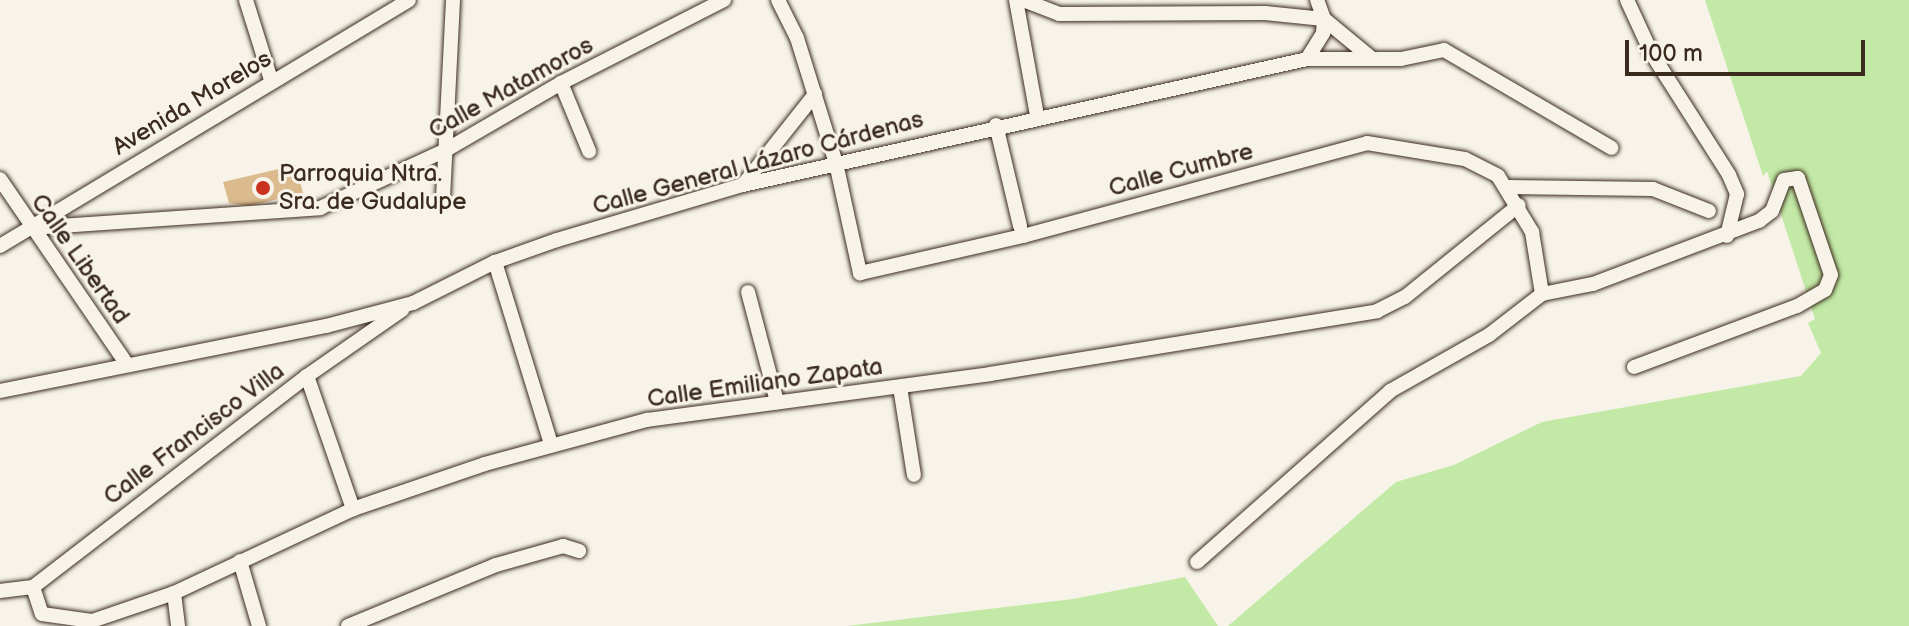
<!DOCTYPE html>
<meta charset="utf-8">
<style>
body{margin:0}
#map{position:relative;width:1909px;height:626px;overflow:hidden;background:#f7f3e8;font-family:"Balsamiq Sans",sans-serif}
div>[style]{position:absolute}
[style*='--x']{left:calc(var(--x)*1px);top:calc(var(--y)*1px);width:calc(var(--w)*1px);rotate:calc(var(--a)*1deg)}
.green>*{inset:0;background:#c2e9a5}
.building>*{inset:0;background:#dbbb8e}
.roads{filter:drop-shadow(0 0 2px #3b2a1e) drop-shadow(0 0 2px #3b2a1e)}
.street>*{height:14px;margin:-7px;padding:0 7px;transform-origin:7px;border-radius:7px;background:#f7f3e8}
.dots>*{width:22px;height:22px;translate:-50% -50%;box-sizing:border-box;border:4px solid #f7f3e8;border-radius:50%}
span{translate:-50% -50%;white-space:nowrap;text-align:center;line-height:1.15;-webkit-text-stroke:6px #f7f3e8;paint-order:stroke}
.street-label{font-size:24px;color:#3b2a1e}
.poi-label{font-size:24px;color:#3b2a1e}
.left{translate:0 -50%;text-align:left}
.scale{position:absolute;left:1625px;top:40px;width:240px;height:36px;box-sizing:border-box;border:4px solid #3b2a1e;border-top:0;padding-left:10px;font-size:24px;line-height:28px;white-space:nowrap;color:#3b2a1e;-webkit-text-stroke:6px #f7f3e8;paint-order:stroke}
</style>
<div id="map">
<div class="green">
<div style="clip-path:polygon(1705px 0,1909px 0,1909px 626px,1228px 626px,1396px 482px,1454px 465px,1542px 422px,1801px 376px,1821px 353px,1808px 323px,1815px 319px,1767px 171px,1763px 176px)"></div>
<div style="clip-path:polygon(1185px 577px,1218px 626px,847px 626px,1073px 599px)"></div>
</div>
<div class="building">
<div style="clip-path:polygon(296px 165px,303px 193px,249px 206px,229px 203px,223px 182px)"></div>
</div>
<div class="roads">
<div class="street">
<div style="--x:246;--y:0;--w:84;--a:72.6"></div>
<div style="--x:778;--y:0;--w:42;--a:63.4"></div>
<div style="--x:797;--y:38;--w:131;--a:72.7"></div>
<div style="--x:836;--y:163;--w:113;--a:77.7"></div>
<div style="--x:860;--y:273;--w:167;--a:-12.8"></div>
<div style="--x:1023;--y:236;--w:356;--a:-15.1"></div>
<div style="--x:1367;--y:143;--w:99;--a:9.3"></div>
<div style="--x:1465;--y:159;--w:37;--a:27"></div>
<div style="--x:1498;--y:176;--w:66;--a:58.7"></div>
<div style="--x:1532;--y:232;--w:63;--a:80.8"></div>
<div style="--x:1016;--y:0;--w:118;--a:79.7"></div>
<div style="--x:1023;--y:0;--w:39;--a:21"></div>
<div style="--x:1059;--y:14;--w:206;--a:-0.3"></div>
<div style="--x:1265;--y:13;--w:59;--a:5.8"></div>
<div style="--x:1324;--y:19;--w:60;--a:39.6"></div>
<div style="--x:1627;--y:0;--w:60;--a:65.2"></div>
<div style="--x:1652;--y:54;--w:143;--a:57.5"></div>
<div style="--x:1729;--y:175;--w:21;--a:67"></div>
<div style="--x:1737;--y:194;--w:43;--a:103.4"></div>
<div style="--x:1307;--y:59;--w:31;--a:-58"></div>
<div style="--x:1323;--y:33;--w:14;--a:-86"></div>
<div style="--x:1324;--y:19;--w:20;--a:-110"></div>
<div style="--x:561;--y:83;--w:74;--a:67.6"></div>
<div style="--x:996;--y:125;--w:104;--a:76.6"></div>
<div style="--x:0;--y:179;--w:223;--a:55.6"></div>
<div style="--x:743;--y:185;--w:116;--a:-51.6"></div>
<div style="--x:1508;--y:187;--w:145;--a:0.8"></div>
<div style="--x:1653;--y:189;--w:60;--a:21.4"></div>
<div style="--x:443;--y:198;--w:198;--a:-87.1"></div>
<div style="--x:30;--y:228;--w:291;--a:-3.9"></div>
<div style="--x:320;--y:208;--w:139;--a:-24.7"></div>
<div style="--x:446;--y:150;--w:133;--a:-30.2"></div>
<div style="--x:561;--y:83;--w:183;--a:-27"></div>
<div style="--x:0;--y:246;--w:477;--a:-31"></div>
<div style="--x:495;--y:262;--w:190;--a:72.9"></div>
<div style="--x:748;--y:292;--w:114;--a:75.2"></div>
<div style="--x:307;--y:376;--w:141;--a:70.9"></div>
<div style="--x:900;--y:387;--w:89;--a:81"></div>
<div style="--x:0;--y:391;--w:332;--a:-11.3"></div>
<div style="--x:326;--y:326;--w:90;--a:-14.8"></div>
<div style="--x:413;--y:303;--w:92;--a:-26.6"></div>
<div style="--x:495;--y:262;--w:66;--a:-19.5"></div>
<div style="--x:557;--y:240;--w:194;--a:-16.5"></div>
<div style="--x:743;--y:185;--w:578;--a:-12.59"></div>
<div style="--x:1307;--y:59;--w:94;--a:0"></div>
<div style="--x:1401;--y:59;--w:44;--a:-11.8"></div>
<div style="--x:1444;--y:50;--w:194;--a:30.3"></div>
<div style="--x:240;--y:561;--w:68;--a:73.7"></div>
<div style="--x:1197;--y:562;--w:258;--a:-41.5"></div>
<div style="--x:1390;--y:391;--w:114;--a:-29.5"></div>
<div style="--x:1489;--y:335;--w:67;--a:-37.7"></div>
<div style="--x:1542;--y:294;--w:52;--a:-11.1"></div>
<div style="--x:1593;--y:284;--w:178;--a:-20.8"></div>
<div style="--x:1759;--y:221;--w:16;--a:-38"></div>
<div style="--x:1772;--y:211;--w:33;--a:-69"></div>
<div style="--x:1784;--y:180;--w:14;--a:-8"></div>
<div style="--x:1798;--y:178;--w:102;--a:71.2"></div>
<div style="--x:1831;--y:275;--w:16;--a:112"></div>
<div style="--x:1825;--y:290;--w:32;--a:150"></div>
<div style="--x:1797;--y:306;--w:174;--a:159.5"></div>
<div style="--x:33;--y:587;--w:28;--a:72"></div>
<div style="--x:42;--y:614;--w:50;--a:8"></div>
<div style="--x:92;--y:621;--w:87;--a:-18.9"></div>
<div style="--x:174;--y:593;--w:198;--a:-25.1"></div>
<div style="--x:353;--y:509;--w:139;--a:-18.8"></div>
<div style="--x:485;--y:464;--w:168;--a:-15.2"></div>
<div style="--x:647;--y:420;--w:346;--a:-7.6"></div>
<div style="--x:990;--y:374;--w:392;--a:-9.2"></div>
<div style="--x:1377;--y:311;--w:31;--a:-27"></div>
<div style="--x:1405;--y:297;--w:146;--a:-38.9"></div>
<div style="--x:0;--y:591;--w:33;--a:-7"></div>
<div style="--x:33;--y:587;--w:346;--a:-37.6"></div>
<div style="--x:307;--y:376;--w:116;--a:-34.8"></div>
<div style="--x:174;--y:593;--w:33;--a:83"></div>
<div style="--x:348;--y:626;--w:160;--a:-22.4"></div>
<div style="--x:496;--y:565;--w:70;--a:-15.8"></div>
<div style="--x:563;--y:546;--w:17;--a:17"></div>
</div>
</div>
<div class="dots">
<div style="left:263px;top:188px;background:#c8321e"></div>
</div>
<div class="street-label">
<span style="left:511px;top:88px;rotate:-29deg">Calle Matamoros</span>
<span style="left:192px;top:103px;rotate:-31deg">Avenida Morelos</span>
<span style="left:758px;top:163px;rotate:-15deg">Calle General Lázaro Cárdenas</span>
<span style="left:1181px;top:170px;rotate:-15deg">Calle Cumbre</span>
<span style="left:80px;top:259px;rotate:55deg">Calle Libertad</span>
<span style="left:765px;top:383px;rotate:-8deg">Calle Emiliano Zapata</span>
<span style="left:194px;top:434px;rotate:-37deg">Calle Francisco Villa</span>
</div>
<div class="poi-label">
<span class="left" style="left:279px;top:188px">Parroquia Ntra.<br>Sra. de Gudalupe</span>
</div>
<div class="scale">100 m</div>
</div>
